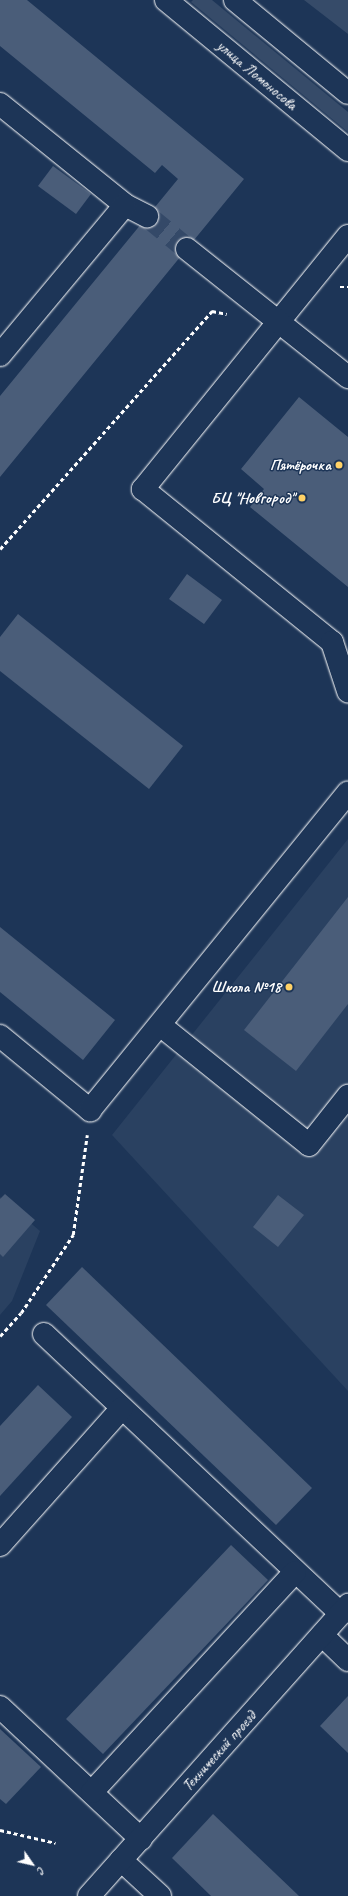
<!DOCTYPE html>
<meta charset="utf-8">
<style>
body{margin:0}
#map{position:relative;width:348px;height:1896px;overflow:hidden;background:#1d3557;font-family:Caveat,sans-serif}
div>[style]{position:absolute}
[style*='--x']{left:calc(var(--x)*1px);top:calc(var(--y)*1px);width:calc(var(--w)*1px);rotate:calc(var(--a)*1deg)}
.built>*{inset:0;background:#2a4161}
.green>*{inset:0;background:#364b69}
.building>*{inset:0;background:#4a5d79}
.minor-tunnel>*{height:22px;margin-top:-11px;transform-origin:0;background:repeating-linear-gradient(90deg,#344968 0 22px,transparent 0 33px)}
.path>*{height:2.5px;margin-top:-1.25px;transform-origin:0;background:repeating-linear-gradient(90deg,#fff 0 4px,transparent 0 7px)}
.roads{filter:drop-shadow(0 0 1px #fff) drop-shadow(0 0 1px #fff)}
.minor>*{height:22px;margin:-11px;padding:0 11px;transform-origin:11px;border-radius:11px;background:#1d3557}
.major>*{height:22px;margin:-11px;padding:0 11px;transform-origin:11px;border-radius:11px;background:#1d3557}
.dots>*{width:11px;height:11px;translate:-50% -50%;box-sizing:border-box;border:2px solid #1d3557;border-radius:50%}
span{translate:-50% -50%;white-space:nowrap;text-align:center;line-height:1.15;-webkit-text-stroke:3px #1d3557;paint-order:stroke}
.street-label{font-size:16px;color:#fff}
.poi-label{font-size:16px;color:#fff;font-weight:700}
.right{translate:-100% -50%;text-align:right}
.north{position:absolute;left:12px;top:1844px;width:40px;height:40px;-webkit-text-stroke:3px #1d3557;paint-order:stroke;rotate:124deg;font-size:11px;font-weight:700;line-height:16px;text-align:center;color:#fff}
.north::after{content:'';display:block;margin:auto;width:14px;height:18px;background:#fff;clip-path:polygon(50% 0,100% 100%,50% 72%,0 100%)}
</style>
<div id="map">
<div class="built">
<div style="clip-path:polygon(348px 839px,348px 1391px,112px 1135px)"></div>
<div style="clip-path:polygon(0 1197px,40px 1231px,12px 1301px,0 1315px)"></div>
</div>
<div class="green">
<div style="clip-path:polygon(193px 0,212px 0,348px 112px,348px 132px,191px 2px)"></div>
<div style="clip-path:polygon(304px 0,348px 0,348px 34px)"></div>
</div>
<div class="building">
<div style="clip-path:polygon(0 0,27px 0,244px 179px,0 477px,0 396px,178px 179px,162px 165px,155px 173px,0 46px)"></div>
<div style="clip-path:polygon(53px 166px,91px 194px,76px 214px,38px 186px)"></div>
<div style="clip-path:polygon(299px 397px,348px 437px,348px 587px,250px 507px,264px 489px,241px 469px)"></div>
<div style="clip-path:polygon(187px 574px,222px 600px,204px 624px,169px 599px)"></div>
<div style="clip-path:polygon(18px 614px,183px 746px,149px 789px,0 671px,0 637px)"></div>
<div style="clip-path:polygon(348px 897px,348px 1004px,296px 1071px,244px 1030px)"></div>
<div style="clip-path:polygon(0 927px,115px 1020px,83px 1060px,0 992px)"></div>
<div style="clip-path:polygon(5px 1194px,35px 1220px,3px 1257px,0 1254px,0 1199px)"></div>
<div style="clip-path:polygon(278px 1195px,304px 1215px,278px 1247px,253px 1227px)"></div>
<div style="clip-path:polygon(82px 1267px,312px 1488px,276px 1525px,46px 1305px)"></div>
<div style="clip-path:polygon(38px 1385px,72px 1417px,0 1496px,0 1426px)"></div>
<div style="clip-path:polygon(231px 1545px,268px 1580px,103px 1754px,66px 1719px)"></div>
<div style="clip-path:polygon(348px 1696px,348px 1753px,320px 1726px)"></div>
<div style="clip-path:polygon(0 1729px,41px 1767px,6px 1804px,0 1799px)"></div>
<div style="clip-path:polygon(213px 1814px,299px 1896px,211px 1896px,172px 1858px)"></div>
</div>
<div class="minor-tunnel">
<div style="--x:147;--y:216;--w:52;--a:39.5"></div>
</div>
<div class="path">
<div style="--x:340;--y:287;--w:8;--a:0"></div>
<div style="--x:0;--y:549;--w:319;--a:-48.3"></div>
<div style="--x:212;--y:311;--w:15;--a:11"></div>
<div style="--x:0;--y:1336;--w:31;--a:-48"></div>
<div style="--x:21;--y:1313;--w:94;--a:-56.3"></div>
<div style="--x:73;--y:1235;--w:101;--a:-82"></div>
<div style="--x:0;--y:1830;--w:57;--a:13.1"></div>
</div>
<div class="roads">
<div class="minor">
<div style="--x:0;--y:104;--w:161;--a:38.9"></div>
<div style="--x:125;--y:205;--w:25;--a:27"></div>
<div style="--x:348;--y:236;--w:326;--a:129"></div>
<div style="--x:143;--y:489;--w:243;--a:39"></div>
<div style="--x:332;--y:642;--w:52;--a:71.9"></div>
<div style="--x:187;--y:249;--w:206;--a:38.5"></div>
<div style="--x:0;--y:355;--w:195;--a:-50.2"></div>
<div style="--x:160;--y:1025;--w:191;--a:38.8"></div>
<div style="--x:309;--y:1145;--w:63;--a:-51.5"></div>
<div style="--x:0;--y:1036;--w:117;--a:39.4"></div>
<div style="--x:90;--y:1110;--w:409;--a:-50.9"></div>
<div style="--x:44;--y:1334;--w:408;--a:43.3"></div>
<div style="--x:0;--y:1545;--w:183;--a:-48.3"></div>
<div style="--x:322;--y:1635;--w:36;--a:44"></div>
<div style="--x:0;--y:1707;--w:193;--a:43.1"></div>
<div style="--x:92;--y:1792;--w:299;--a:-47.3"></div>
<div style="--x:121;--y:1860;--w:53;--a:42.7"></div>
<div style="--x:89;--y:1896;--w:390;--a:-48.3"></div>
</div>
<div class="major">
<div style="--x:166;--y:0;--w:236;--a:39.5"></div>
<div style="--x:235;--y:0;--w:146;--a:39.5"></div>
</div>
</div>
<div class="dots">
<div style="left:339px;top:465px;background:#ffd166"></div>
<div style="left:302px;top:498px;background:#ffd166"></div>
<div style="left:289px;top:987px;background:#ffd166"></div>
</div>
<div class="street-label">
<span style="left:257px;top:75px;rotate:40deg">улица Ломоносова</span>
<span style="left:219px;top:1751px;rotate:-48deg">Технический проезд</span>
</div>
<div class="poi-label">
<span class="right" style="left:331px;top:465px">Пятёрочка</span>
<span class="right" style="left:294px;top:498px">БЦ "Новгород"</span>
<span class="right" style="left:281px;top:987px">Школа №18</span>
</div>
<div class="north">С</div>
</div>
